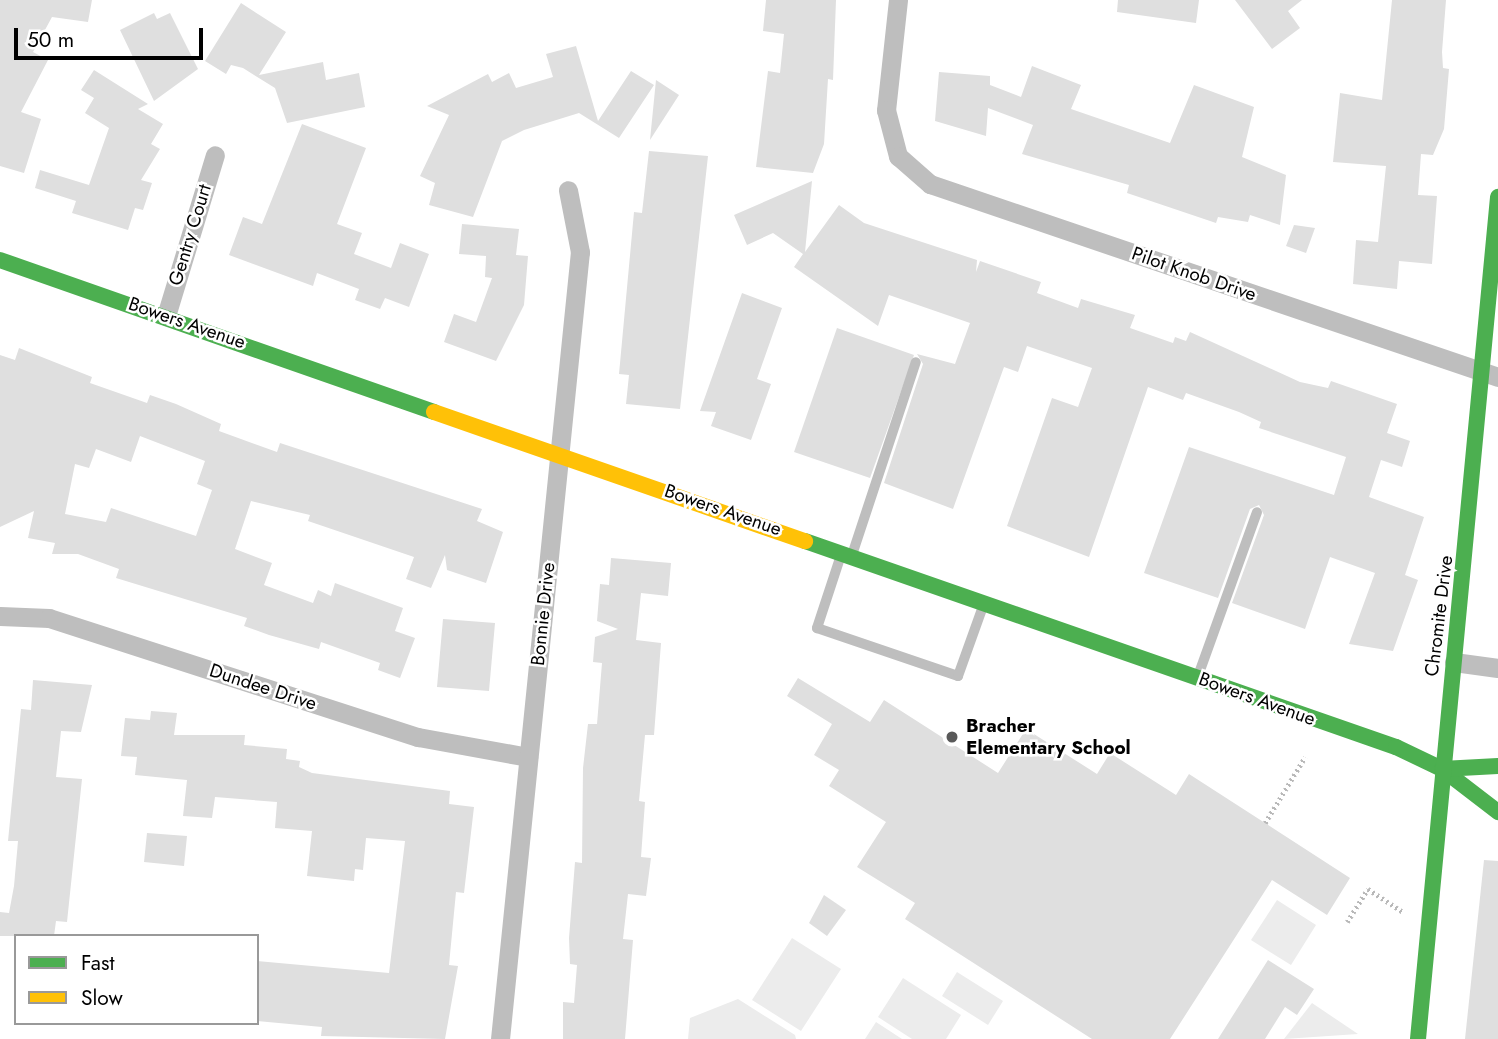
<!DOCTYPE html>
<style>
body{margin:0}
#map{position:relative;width:1498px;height:1039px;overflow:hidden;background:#fff;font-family:Jost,sans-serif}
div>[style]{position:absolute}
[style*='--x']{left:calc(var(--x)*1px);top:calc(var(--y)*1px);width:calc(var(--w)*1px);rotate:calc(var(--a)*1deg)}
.green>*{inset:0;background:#ececec}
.building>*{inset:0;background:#dfdfdf}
.path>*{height:4.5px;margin-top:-2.25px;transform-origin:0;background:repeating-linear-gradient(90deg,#b9b9b9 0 2px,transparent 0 5.5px)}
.lane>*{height:10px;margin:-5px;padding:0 5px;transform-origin:5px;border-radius:5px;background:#bebebe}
.street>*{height:19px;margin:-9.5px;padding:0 9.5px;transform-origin:9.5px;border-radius:9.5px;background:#bebebe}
.fast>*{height:16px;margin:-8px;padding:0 8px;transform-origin:8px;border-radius:8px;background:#4caf50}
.slow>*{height:16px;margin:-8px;padding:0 8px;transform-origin:8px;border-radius:8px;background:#ffc107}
.dots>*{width:19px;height:19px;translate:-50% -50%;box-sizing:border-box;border:4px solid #fff;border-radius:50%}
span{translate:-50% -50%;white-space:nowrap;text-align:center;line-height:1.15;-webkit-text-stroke:5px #fff;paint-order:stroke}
.street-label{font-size:19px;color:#000}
.poi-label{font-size:19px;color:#000;font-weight:700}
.left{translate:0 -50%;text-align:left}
.legend{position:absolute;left:14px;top:934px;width:245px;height:91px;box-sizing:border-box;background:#fff;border:2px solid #999;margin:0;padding:9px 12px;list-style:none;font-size:21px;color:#000}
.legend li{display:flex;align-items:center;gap:14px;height:35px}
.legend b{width:35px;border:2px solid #999}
.scale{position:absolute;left:14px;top:28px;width:189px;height:32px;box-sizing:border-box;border:4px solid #000;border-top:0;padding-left:9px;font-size:21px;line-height:24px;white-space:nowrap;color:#000;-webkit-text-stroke:5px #fff;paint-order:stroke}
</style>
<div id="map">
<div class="green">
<div style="clip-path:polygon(1277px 900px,1316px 925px,1291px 965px,1251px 940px)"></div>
<div style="clip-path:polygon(792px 938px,841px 969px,801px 1031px,752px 1000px)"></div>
<div style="clip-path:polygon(957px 972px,1003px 1001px,988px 1025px,942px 996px)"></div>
<div style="clip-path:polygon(903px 978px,961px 1015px,946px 1039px,912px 1039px,878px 1017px)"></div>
<div style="clip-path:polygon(738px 999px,795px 1035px,796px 1039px,688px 1039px,690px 1018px)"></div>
<div style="clip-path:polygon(1312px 1003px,1358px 1034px,1284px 1039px)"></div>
<div style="clip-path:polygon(876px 1022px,902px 1039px,865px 1039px)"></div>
</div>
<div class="building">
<div style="clip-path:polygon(0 0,92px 0,88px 22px,52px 17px,33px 52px,48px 60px,21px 112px,41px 119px,24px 173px,0 166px)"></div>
<div style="clip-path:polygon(766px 0,836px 0,833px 80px,828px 79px,824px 144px,813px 173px,756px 167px,768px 71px,780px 73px,784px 34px,763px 31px)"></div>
<div style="clip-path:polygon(1118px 0,1199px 0,1196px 23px,1117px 12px)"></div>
<div style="clip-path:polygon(1235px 0,1302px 0,1288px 11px,1300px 28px,1272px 49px)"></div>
<div style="clip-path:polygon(1392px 0,1446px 0,1442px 52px,1443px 68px,1449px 69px,1444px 129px,1433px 155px,1421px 154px,1418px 195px,1437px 196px,1432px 264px,1399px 261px,1397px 289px,1353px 284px,1356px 240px,1378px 242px,1386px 166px,1333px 162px,1340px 93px,1382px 100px)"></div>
<div style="clip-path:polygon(241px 3px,286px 32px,259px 75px,323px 62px,326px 80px,359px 73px,365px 107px,287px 123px,275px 88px,243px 68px,231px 65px,226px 74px,205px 61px)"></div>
<div style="clip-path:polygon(154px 13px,157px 19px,170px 13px,198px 69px,154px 101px,120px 30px)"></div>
<div style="clip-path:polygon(576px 46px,598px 121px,631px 71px,654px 85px,619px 138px,579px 113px,524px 130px,502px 141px,473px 217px,429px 205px,435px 183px,420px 176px,449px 115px,427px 106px,488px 74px,492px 82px,509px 73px,516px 88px,553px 77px,546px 54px)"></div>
<div style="clip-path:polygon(1032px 66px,1081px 85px,1071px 109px,1170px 143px,1194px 85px,1254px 107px,1242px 157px,1286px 175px,1280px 225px,1250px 215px,1248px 222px,1218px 217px,1216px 223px,1127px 193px,1129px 185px,1022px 154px,1033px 125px,988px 108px,986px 136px,935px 121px,939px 72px,990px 76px,990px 85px,1021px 97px)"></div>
<div style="clip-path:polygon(94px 70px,148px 104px,138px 109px,163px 124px,151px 144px,160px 149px,141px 180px,152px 183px,143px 210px,135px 208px,128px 230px,72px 213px,76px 201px,35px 188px,40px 170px,89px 185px,109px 128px,85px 113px,94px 98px,81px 90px)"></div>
<div style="clip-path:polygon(656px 80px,679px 95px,650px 140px)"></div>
<div style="clip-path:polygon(302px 124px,366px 148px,337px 224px,362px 233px,354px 254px,391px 268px,400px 243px,429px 254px,409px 307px,385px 298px,380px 309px,355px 300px,359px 289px,317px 273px,313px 286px,229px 255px,243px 217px,262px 224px)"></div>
<div style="clip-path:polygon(649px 151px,708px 156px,680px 409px,626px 404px,629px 375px,619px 374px,634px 212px,642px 213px)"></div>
<div style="clip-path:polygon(812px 181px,805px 252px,839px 205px,864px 223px,977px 260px,976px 272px,980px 261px,1041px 282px,1037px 293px,1078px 308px,1081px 299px,1135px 315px,1130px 328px,1173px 343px,1175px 337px,1186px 341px,1190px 332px,1300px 382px,1328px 388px,1331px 381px,1397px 404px,1387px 433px,1410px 441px,1402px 467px,1381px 460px,1369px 497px,1424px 517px,1405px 575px,1418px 580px,1393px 651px,1349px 644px,1375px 573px,1330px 557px,1305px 629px,1232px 603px,1264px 515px,1259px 505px,1250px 509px,1218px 598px,1144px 573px,1189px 447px,1334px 495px,1346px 457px,1259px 428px,1261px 422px,1239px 412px,1186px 393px,1183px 400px,1148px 387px,1089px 557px,1007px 526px,1052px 398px,1078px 407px,1092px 368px,1027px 346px,1018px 372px,1004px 367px,953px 509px,884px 483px,923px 364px,917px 354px,955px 364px,970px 323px,889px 295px,878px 326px,794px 267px,803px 254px,773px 233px,747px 245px,734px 215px)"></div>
<div style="clip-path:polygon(462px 224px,519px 229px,516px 255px,528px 256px,524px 305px,496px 361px,444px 342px,454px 314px,476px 322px,492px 278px,485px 277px,486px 256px,459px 254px)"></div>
<div style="clip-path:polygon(1294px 225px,1315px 228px,1306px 253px,1286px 246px)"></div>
<div style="clip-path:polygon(742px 293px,782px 308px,757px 379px,771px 384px,751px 440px,711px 426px,716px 412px,700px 411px)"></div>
<div style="clip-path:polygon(837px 328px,914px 355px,870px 478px,794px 452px)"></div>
<div style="clip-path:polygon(evenodd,19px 348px,92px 377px,90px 383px,147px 403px,150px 395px,176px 404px,221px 424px,219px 431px,277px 452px,280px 443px,482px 509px,477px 521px,503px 532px,486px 583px,447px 570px,445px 555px,431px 588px,406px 579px,414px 557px,308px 521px,310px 515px,251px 501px,235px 549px,272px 563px,264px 585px,313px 603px,318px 590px,331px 596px,335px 583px,403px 608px,395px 631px,415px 638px,400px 678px,378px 670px,380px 663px,321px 642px,319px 649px,269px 635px,244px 626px,247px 618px,116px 578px,119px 569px,78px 554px,52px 554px,55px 543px,28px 538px,34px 511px,0 527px,0 355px,15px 360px,19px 348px,140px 436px,205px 461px,197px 484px,212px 490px,196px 536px,111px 508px,106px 522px,65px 514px,75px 464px,89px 468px,96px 449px,131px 462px,140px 436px)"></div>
<div style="clip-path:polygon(611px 558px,671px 563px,668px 596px,641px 593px,636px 640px,661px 643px,654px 735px,645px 735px,639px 801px,645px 802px,641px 857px,651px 858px,646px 896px,628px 894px,623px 939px,633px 940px,625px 1039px,563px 1039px,563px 1002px,574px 1003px,577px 965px,570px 964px,569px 938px,575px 862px,582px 863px,583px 768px,588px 724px,597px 724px,602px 663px,593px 662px,595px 637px,618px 629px,597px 621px,600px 584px,609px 585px)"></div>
<div style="clip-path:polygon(443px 619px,495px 623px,489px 691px,437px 687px)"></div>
<div style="clip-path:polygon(798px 678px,870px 722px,884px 700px,998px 773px,1026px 729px,1097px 774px,1110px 753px,1176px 795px,1189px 774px,1350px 878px,1327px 915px,1272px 880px,1170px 1039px,1092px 1039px,905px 919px,915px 903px,857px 867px,886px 822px,829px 786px,839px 770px,814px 755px,832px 724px,787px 696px)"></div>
<div style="clip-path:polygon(33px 680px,92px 685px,81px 732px,61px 731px,56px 777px,82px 779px,67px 922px,56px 921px,54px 936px,0 936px,0 912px,9px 913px,14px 886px,18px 841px,8px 841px,21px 709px,31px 710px)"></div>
<div style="clip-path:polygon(151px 711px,177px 713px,174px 735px,245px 735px,244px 745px,287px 749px,286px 759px,300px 761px,299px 767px,312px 773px,450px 791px,449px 804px,474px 807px,464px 893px,456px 892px,449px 965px,458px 966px,445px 1039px,321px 1036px,322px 1027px,257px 1021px,257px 961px,389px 973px,405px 841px,366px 838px,363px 870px,355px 869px,354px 881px,307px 876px,312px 831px,275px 828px,277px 802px,215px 797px,212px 818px,183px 816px,187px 780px,135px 775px,137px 757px,121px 756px,125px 718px,150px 720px)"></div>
<div style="clip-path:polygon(147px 833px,187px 836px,184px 866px,144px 862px)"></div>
<div style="clip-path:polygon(1484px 860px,1498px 861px,1498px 1039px,1465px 1039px)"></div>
<div style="clip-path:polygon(824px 895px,846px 910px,827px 936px,809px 923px)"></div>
<div style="clip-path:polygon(1268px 960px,1314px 989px,1297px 1015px,1285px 1007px,1265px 1039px,1218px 1039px)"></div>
</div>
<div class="path">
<div style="--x:1265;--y:823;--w:77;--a:-58.8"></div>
<div style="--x:1347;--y:922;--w:39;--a:-58"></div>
<div style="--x:1368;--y:889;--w:42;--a:33.3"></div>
</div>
<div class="lane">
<div style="--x:841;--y:555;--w:77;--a:108.2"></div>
<div style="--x:817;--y:628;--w:149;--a:18.8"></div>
<div style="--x:958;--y:676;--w:74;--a:-70.3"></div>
<div style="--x:852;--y:555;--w:203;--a:-71.7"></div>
<div style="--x:1198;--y:676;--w:174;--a:-70.2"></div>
</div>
<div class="street">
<div style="--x:898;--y:0;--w:111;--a:96.2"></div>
<div style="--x:886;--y:110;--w:48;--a:75.4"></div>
<div style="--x:898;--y:156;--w:43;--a:41.2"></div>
<div style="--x:930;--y:184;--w:600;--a:18.77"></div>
<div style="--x:166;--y:316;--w:168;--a:-73.1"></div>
<div style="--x:0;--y:616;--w:49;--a:2.3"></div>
<div style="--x:49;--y:618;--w:388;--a:17.9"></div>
<div style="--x:418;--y:737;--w:112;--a:10.3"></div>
<div style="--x:1454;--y:662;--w:44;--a:7.8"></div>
<div style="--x:500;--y:1039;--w:791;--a:-84.2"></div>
<div style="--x:580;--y:252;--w:63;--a:-101"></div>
</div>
<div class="fast">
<div style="--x:0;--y:260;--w:460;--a:19.3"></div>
<div style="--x:805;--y:541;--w:626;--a:19.22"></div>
<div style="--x:1396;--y:747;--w:51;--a:25.6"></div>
<div style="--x:1442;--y:769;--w:71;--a:37.5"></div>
<div style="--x:1442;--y:769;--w:56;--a:-3.1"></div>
<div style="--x:1418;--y:1039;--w:846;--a:-84.57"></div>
</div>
<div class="slow">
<div style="--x:434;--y:412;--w:393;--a:19.2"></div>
</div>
<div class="dots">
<div style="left:952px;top:737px;background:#595959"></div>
</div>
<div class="street-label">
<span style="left:190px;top:235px;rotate:-73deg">Gentry Court</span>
<span style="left:1194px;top:274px;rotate:19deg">Pilot Knob Drive</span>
<span style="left:187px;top:323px;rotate:19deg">Bowers Avenue</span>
<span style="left:723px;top:510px;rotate:19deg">Bowers Avenue</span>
<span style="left:543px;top:614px;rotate:-84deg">Bonnie Drive</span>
<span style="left:1439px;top:616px;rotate:-83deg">Chromite Drive</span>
<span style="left:263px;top:687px;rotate:18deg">Dundee Drive</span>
<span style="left:1257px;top:699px;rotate:20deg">Bowers Avenue</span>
</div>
<div class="poi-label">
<span class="left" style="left:966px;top:737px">Bracher<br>Elementary School</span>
</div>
<ul class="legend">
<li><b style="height:9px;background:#4caf50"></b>Fast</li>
<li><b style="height:9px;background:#ffc107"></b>Slow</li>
</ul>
<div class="scale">50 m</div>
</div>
